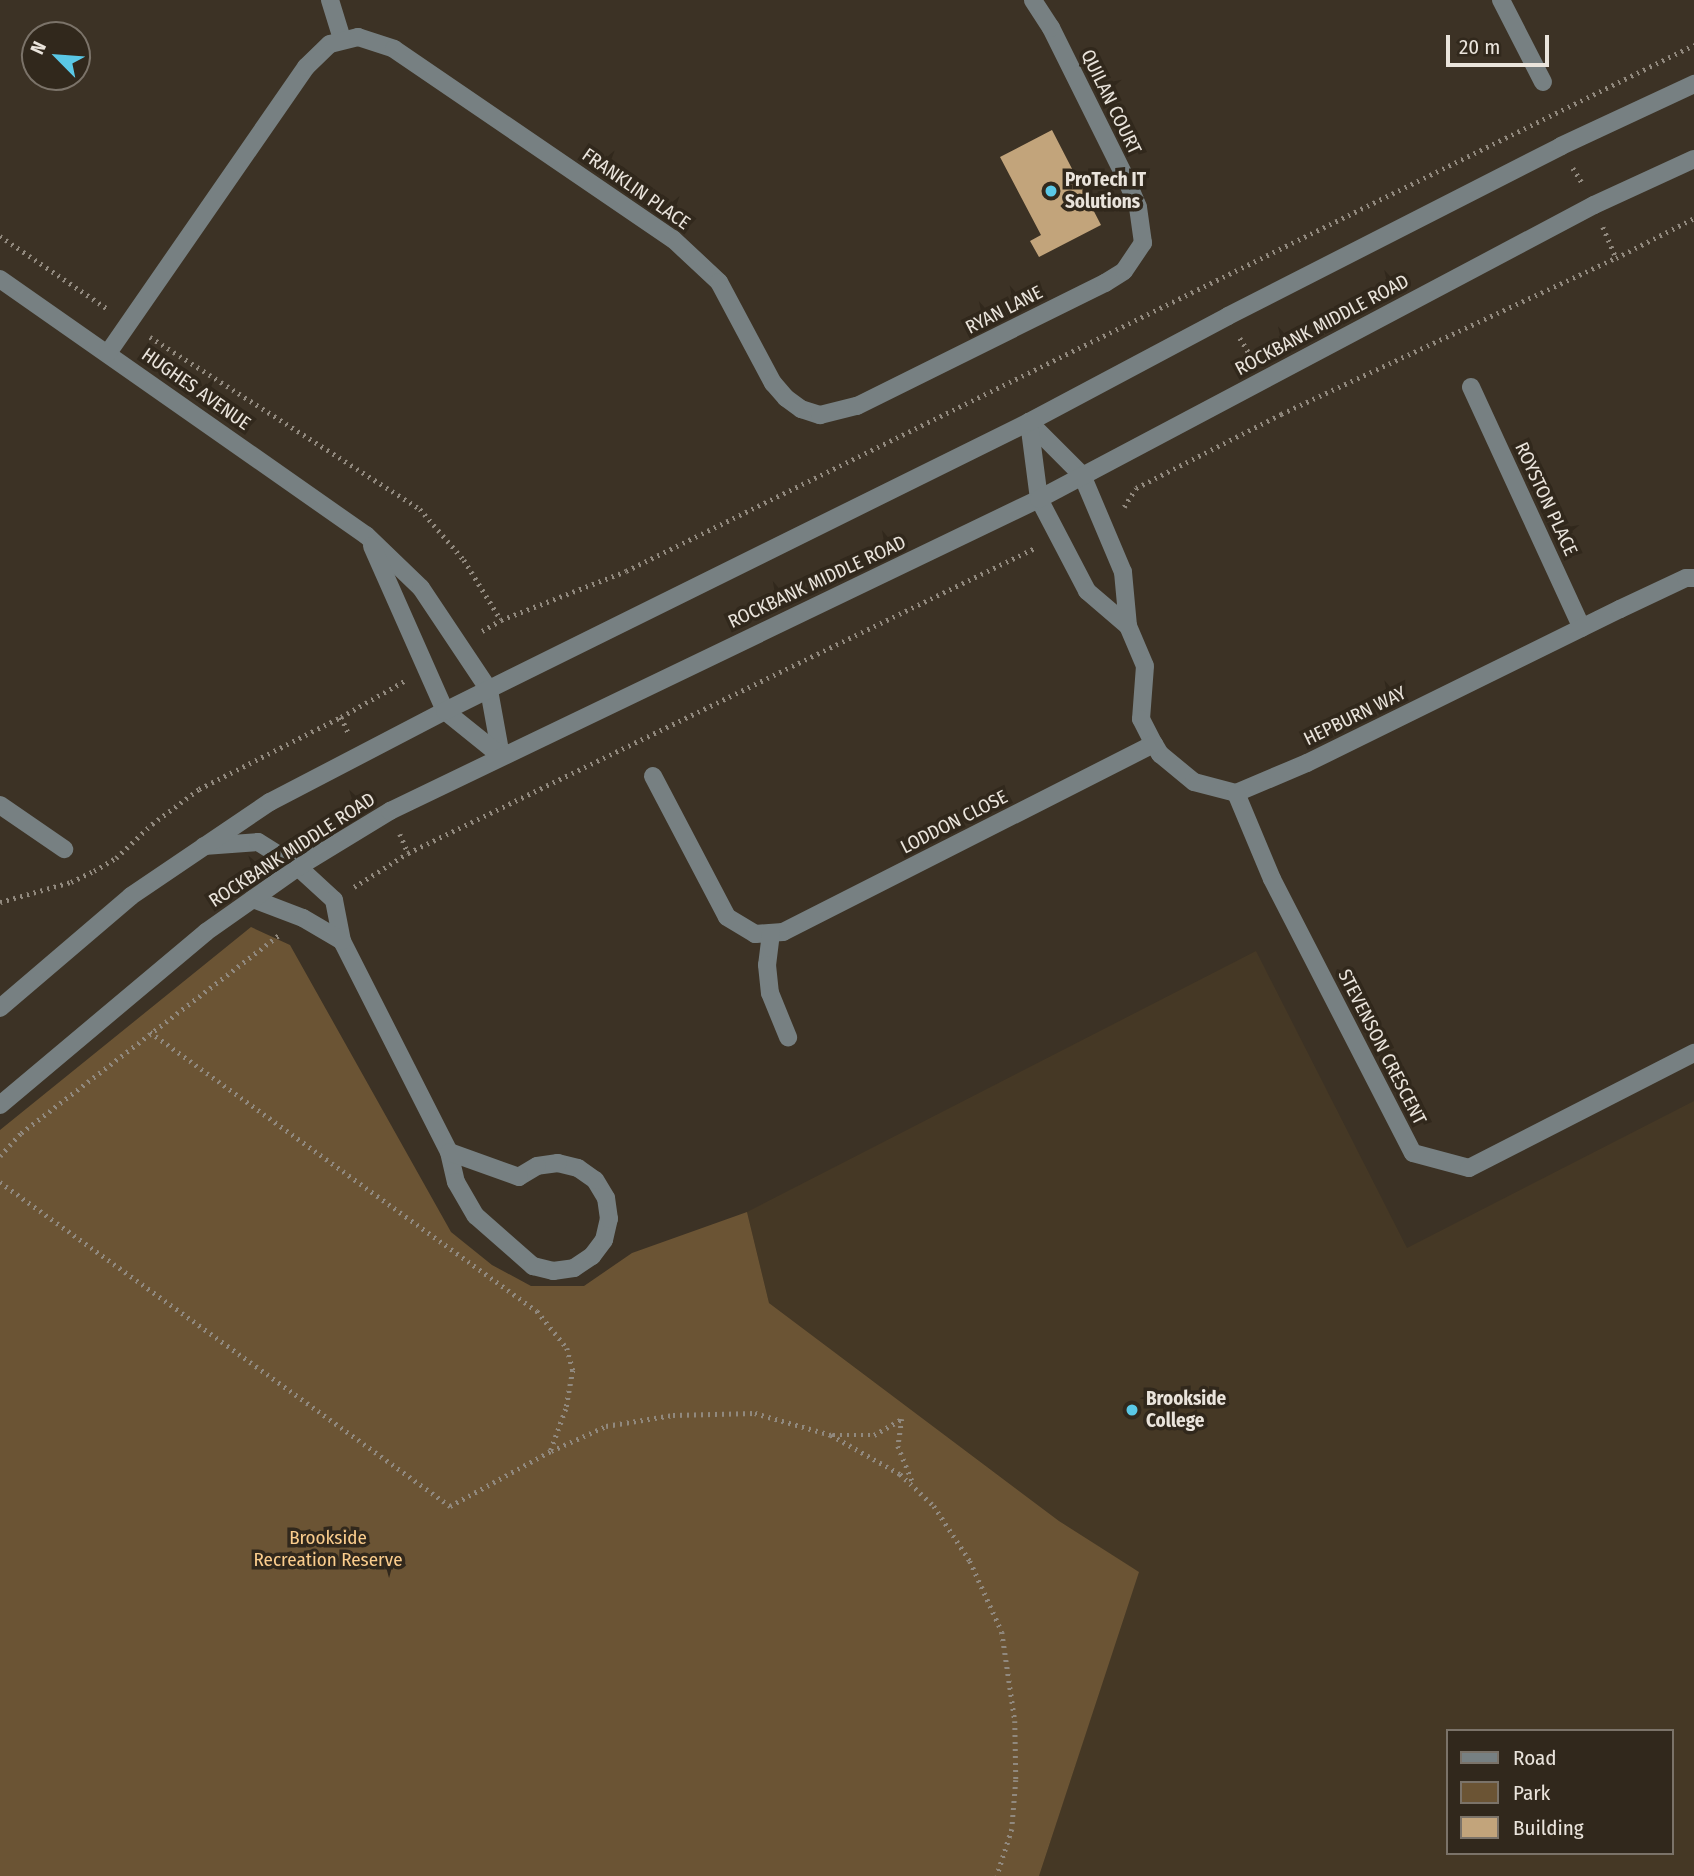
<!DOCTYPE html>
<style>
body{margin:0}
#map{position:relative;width:1694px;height:1876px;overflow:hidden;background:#3c3225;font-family:"Fira Sans Condensed",sans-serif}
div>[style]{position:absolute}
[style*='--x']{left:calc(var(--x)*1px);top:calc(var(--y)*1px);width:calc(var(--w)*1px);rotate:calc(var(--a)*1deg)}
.built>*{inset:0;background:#453825}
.green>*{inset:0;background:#6b5434}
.building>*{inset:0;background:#c2a47b}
.path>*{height:4.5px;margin-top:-2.25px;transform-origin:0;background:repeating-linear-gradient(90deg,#91897e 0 2px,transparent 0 7px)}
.minor>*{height:18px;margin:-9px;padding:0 9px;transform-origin:9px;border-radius:9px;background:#778082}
.dots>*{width:19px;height:19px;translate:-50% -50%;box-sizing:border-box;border:4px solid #31281c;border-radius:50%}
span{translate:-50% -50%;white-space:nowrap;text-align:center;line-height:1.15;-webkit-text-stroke:7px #31281c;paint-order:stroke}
.street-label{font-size:19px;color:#eae4dc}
.poi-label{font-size:19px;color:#eae4dc;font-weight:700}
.left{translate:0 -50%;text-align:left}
.park-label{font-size:19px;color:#fbcd8d}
.legend{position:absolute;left:1446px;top:1729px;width:228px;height:126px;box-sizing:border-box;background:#31281c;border:2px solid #7b7369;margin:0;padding:9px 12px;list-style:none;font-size:21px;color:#eae4dc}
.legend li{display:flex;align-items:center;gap:14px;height:35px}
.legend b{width:35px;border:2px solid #7b7369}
.north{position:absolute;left:21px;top:21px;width:70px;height:70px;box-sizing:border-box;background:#31281c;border:2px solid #7b7369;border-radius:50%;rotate:295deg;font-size:19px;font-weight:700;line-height:28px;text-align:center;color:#eae4dc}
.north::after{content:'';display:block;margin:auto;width:24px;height:32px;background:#5ac8e6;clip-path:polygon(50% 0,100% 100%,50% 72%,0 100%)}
.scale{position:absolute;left:1446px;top:35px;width:103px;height:32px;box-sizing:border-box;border:4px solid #eae4dc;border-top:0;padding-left:9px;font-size:21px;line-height:24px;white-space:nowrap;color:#eae4dc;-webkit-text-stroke:5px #31281c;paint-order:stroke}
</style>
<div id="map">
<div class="built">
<div style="clip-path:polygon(evenodd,1256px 951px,1407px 1248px,1694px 1101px,1694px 1876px,1039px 1876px,1138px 1572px,1059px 1521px,769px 1303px,747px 1212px,1256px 951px,1447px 1731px,1671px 1731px,1671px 1853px,1447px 1853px,1447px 1731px)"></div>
</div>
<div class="green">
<div style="clip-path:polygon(251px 927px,290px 945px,451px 1232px,492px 1265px,531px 1286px,584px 1286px,632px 1253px,747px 1212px,769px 1303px,1059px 1521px,1139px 1572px,1039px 1876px,0 1876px,0 1130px)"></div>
</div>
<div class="building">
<div style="clip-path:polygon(1052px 130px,1101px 225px,1039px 257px,1030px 241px,1041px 235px,1000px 157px)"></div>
</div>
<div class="path">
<div style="--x:1573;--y:168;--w:19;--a:58"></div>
<div style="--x:1603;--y:227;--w:34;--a:67"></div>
<div style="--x:0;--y:236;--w:130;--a:34.1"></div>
<div style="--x:150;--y:337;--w:320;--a:32.5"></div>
<div style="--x:420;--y:509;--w:67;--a:49.2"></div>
<div style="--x:464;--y:560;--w:70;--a:58.3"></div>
<div style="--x:1240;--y:338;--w:23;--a:59"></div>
<div style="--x:1124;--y:507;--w:22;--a:-58"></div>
<div style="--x:1136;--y:488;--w:163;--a:-27"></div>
<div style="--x:1281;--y:414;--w:370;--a:-25"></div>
<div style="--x:1616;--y:258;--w:88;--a:-27.1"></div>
<div style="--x:482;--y:631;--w:22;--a:-30"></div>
<div style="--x:501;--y:620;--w:134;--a:-21.4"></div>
<div style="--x:626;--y:571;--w:1191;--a:-26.22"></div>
<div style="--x:341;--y:717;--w:17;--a:65"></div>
<div style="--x:400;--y:834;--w:21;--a:67"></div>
<div style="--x:354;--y:887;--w:64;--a:-32.2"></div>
<div style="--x:408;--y:853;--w:697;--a:-25.94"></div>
<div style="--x:0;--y:902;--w:74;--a:-15.7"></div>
<div style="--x:71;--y:882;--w:25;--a:-26"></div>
<div style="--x:94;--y:871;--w:26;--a:-31"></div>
<div style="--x:116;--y:858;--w:50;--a:-43.4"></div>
<div style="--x:152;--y:824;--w:59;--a:-36.7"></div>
<div style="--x:199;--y:789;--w:159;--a:-26.9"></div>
<div style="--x:341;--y:717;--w:73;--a:-29.7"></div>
<div style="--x:150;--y:1032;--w:477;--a:35.8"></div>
<div style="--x:537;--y:1311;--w:48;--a:51"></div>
<div style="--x:567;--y:1348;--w:23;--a:75"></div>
<div style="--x:573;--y:1370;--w:40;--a:100"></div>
<div style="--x:566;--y:1409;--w:44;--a:110.1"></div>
<div style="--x:0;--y:1156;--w:31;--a:-48"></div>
<div style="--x:21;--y:1133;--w:325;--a:-37.5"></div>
<div style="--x:0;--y:1182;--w:555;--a:35.75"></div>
<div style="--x:450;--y:1506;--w:115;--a:-28.6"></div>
<div style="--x:551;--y:1451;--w:60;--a:-24.4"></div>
<div style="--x:606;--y:1426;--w:68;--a:-9.3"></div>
<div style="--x:673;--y:1415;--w:82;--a:-1.4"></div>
<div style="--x:755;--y:1413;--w:79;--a:16.1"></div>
<div style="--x:831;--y:1435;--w:79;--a:29.5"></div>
<div style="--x:900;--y:1474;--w:47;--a:43.3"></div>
<div style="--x:934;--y:1506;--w:66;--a:56.8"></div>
<div style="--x:970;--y:1561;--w:78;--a:65.7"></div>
<div style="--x:1002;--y:1632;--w:90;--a:81.7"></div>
<div style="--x:1015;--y:1721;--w:59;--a:89"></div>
<div style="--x:1016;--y:1780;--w:49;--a:94.7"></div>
<div style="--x:1012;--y:1829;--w:49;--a:107.7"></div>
<div style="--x:833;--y:1435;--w:41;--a:0"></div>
<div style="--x:874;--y:1435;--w:32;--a:-30"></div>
<div style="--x:902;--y:1419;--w:27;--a:98"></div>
<div style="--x:898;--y:1446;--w:40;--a:68"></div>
</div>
<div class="minor">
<div style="--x:330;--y:0;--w:41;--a:72.9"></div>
<div style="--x:1501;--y:0;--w:92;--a:62.9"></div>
<div style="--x:0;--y:279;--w:447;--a:35"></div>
<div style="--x:366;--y:535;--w:76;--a:43.9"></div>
<div style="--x:421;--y:588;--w:123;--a:56.3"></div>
<div style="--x:489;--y:690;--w:67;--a:79.7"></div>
<div style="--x:108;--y:353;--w:348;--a:-55.3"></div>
<div style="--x:306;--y:67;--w:33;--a:-44"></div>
<div style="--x:330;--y:44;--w:29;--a:-14"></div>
<div style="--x:358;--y:37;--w:38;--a:18"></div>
<div style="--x:394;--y:49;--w:338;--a:34.3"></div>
<div style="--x:673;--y:239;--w:63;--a:43.1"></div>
<div style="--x:719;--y:282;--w:115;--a:61.9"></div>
<div style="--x:773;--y:383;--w:20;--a:49"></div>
<div style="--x:786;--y:398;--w:19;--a:36"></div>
<div style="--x:801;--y:409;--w:20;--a:18"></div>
<div style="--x:820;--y:415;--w:38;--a:-14"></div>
<div style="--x:857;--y:406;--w:277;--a:-26.4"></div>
<div style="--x:1105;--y:283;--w:22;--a:-32"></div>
<div style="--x:1124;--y:271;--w:34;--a:-56"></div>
<div style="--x:1143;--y:243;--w:36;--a:-98"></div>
<div style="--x:1138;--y:207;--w:30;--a:-113"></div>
<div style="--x:1126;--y:179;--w:169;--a:-116.4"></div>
<div style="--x:1051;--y:28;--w:33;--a:-123"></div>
<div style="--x:1471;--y:387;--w:265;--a:65.3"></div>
<div style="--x:1029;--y:422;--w:75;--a:45"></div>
<div style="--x:1082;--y:475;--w:105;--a:67.1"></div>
<div style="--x:1123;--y:572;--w:54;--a:84.7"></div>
<div style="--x:1128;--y:626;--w:43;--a:67"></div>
<div style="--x:1145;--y:666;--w:53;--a:94.3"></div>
<div style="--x:1141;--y:719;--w:28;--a:63"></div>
<div style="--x:1154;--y:744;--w:12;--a:59"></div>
<div style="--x:1160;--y:754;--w:44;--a:39.5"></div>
<div style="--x:1194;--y:782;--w:43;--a:14.7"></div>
<div style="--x:1236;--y:793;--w:77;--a:-22.9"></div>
<div style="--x:1307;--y:763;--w:349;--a:-26.2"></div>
<div style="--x:1620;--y:609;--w:73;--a:-25.2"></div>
<div style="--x:1686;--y:578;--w:8;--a:0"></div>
<div style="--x:1029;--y:422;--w:78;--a:82.6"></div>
<div style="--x:1039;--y:499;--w:104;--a:62.4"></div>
<div style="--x:1087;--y:591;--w:54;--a:40.5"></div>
<div style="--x:372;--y:546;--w:180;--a:66.1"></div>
<div style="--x:445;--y:711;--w:72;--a:38.8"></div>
<div style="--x:653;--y:776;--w:159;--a:62.3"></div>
<div style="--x:727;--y:917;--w:33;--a:31"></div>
<div style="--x:755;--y:934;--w:28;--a:-4"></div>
<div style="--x:783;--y:932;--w:416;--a:-26.9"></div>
<div style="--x:1236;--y:793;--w:93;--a:67.3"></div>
<div style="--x:1272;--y:879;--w:308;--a:62.8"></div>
<div style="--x:1413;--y:1153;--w:58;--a:15"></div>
<div style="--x:1469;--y:1168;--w:253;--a:-27.1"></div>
<div style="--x:0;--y:805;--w:78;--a:34.5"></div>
<div style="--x:204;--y:846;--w:54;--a:-4.2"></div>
<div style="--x:258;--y:842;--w:47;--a:32"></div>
<div style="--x:298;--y:867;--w:49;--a:42.5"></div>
<div style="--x:334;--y:900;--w:42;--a:79"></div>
<div style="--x:342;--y:941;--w:237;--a:63.1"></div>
<div style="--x:449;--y:1152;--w:31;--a:77"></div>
<div style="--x:456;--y:1182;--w:39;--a:60"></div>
<div style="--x:476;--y:1216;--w:76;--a:41.3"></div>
<div style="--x:533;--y:1266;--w:21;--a:14"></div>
<div style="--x:553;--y:1271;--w:21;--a:-8"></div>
<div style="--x:574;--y:1268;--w:22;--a:-34"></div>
<div style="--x:592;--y:1256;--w:20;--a:-53"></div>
<div style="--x:604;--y:1240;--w:22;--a:-77"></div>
<div style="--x:609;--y:1219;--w:21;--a:-98"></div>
<div style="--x:606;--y:1198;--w:21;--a:-121"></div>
<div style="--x:595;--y:1180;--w:21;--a:-145"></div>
<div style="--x:578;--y:1168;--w:21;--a:-166"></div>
<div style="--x:558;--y:1163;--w:21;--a:172"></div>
<div style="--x:537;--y:1166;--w:21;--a:149"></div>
<div style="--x:519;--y:1177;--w:74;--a:-160.3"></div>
<div style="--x:253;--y:899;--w:53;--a:20.8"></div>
<div style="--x:303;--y:918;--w:45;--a:30.5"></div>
<div style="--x:771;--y:933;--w:32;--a:97"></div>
<div style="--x:767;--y:965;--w:28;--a:84"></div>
<div style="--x:770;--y:993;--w:48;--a:67.8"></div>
<div style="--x:0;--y:1008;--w:172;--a:-40.5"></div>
<div style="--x:131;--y:896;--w:168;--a:-34.1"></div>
<div style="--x:270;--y:802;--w:197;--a:-27.5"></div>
<div style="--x:445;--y:711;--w:652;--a:-26.33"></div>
<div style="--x:1029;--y:422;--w:225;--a:-28"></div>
<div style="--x:1228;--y:316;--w:374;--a:-27"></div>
<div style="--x:1561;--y:146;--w:147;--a:-25"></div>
<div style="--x:0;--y:1105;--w:269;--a:-40"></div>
<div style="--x:206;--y:932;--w:113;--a:-35.2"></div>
<div style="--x:298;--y:867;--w:108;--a:-31.3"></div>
<div style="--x:390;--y:811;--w:720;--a:-25.68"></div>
<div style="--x:1039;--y:499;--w:628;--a:-27.91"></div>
<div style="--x:1594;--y:205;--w:110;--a:-24.7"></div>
</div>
<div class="dots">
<div style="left:1051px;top:191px;background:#5ac8e6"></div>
<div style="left:1132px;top:1410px;background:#5ac8e6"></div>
</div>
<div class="street-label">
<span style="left:1111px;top:102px;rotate:64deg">QUILAN COURT</span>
<span style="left:636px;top:189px;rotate:35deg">FRANKLIN PLACE</span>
<span style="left:1004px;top:310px;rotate:-27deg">RYAN LANE</span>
<span style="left:1322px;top:325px;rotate:-28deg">ROCKBANK MIDDLE ROAD</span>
<span style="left:196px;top:389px;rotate:35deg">HUGHES AVENUE</span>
<span style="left:1546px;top:499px;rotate:65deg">ROYSTON PLACE</span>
<span style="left:817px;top:582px;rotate:-25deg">ROCKBANK MIDDLE ROAD</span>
<span style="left:1355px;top:716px;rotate:-26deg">HEPBURN WAY</span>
<span style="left:954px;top:822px;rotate:-27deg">LODDON CLOSE</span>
<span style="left:292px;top:850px;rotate:-33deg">ROCKBANK MIDDLE ROAD</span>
<span style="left:1382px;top:1047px;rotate:63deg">STEVENSON CRESCENT</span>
</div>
<div class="poi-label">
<span class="left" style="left:1065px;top:191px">ProTech IT<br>Solutions</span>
<span class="left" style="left:1146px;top:1410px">Brookside<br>College</span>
</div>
<div class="park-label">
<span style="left:328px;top:1549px">Brookside<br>Recreation Reserve</span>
</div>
<ul class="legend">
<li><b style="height:9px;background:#778082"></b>Road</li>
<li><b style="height:19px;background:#6b5434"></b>Park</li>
<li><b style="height:19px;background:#c2a47b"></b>Building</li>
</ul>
<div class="north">N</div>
<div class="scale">20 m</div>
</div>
